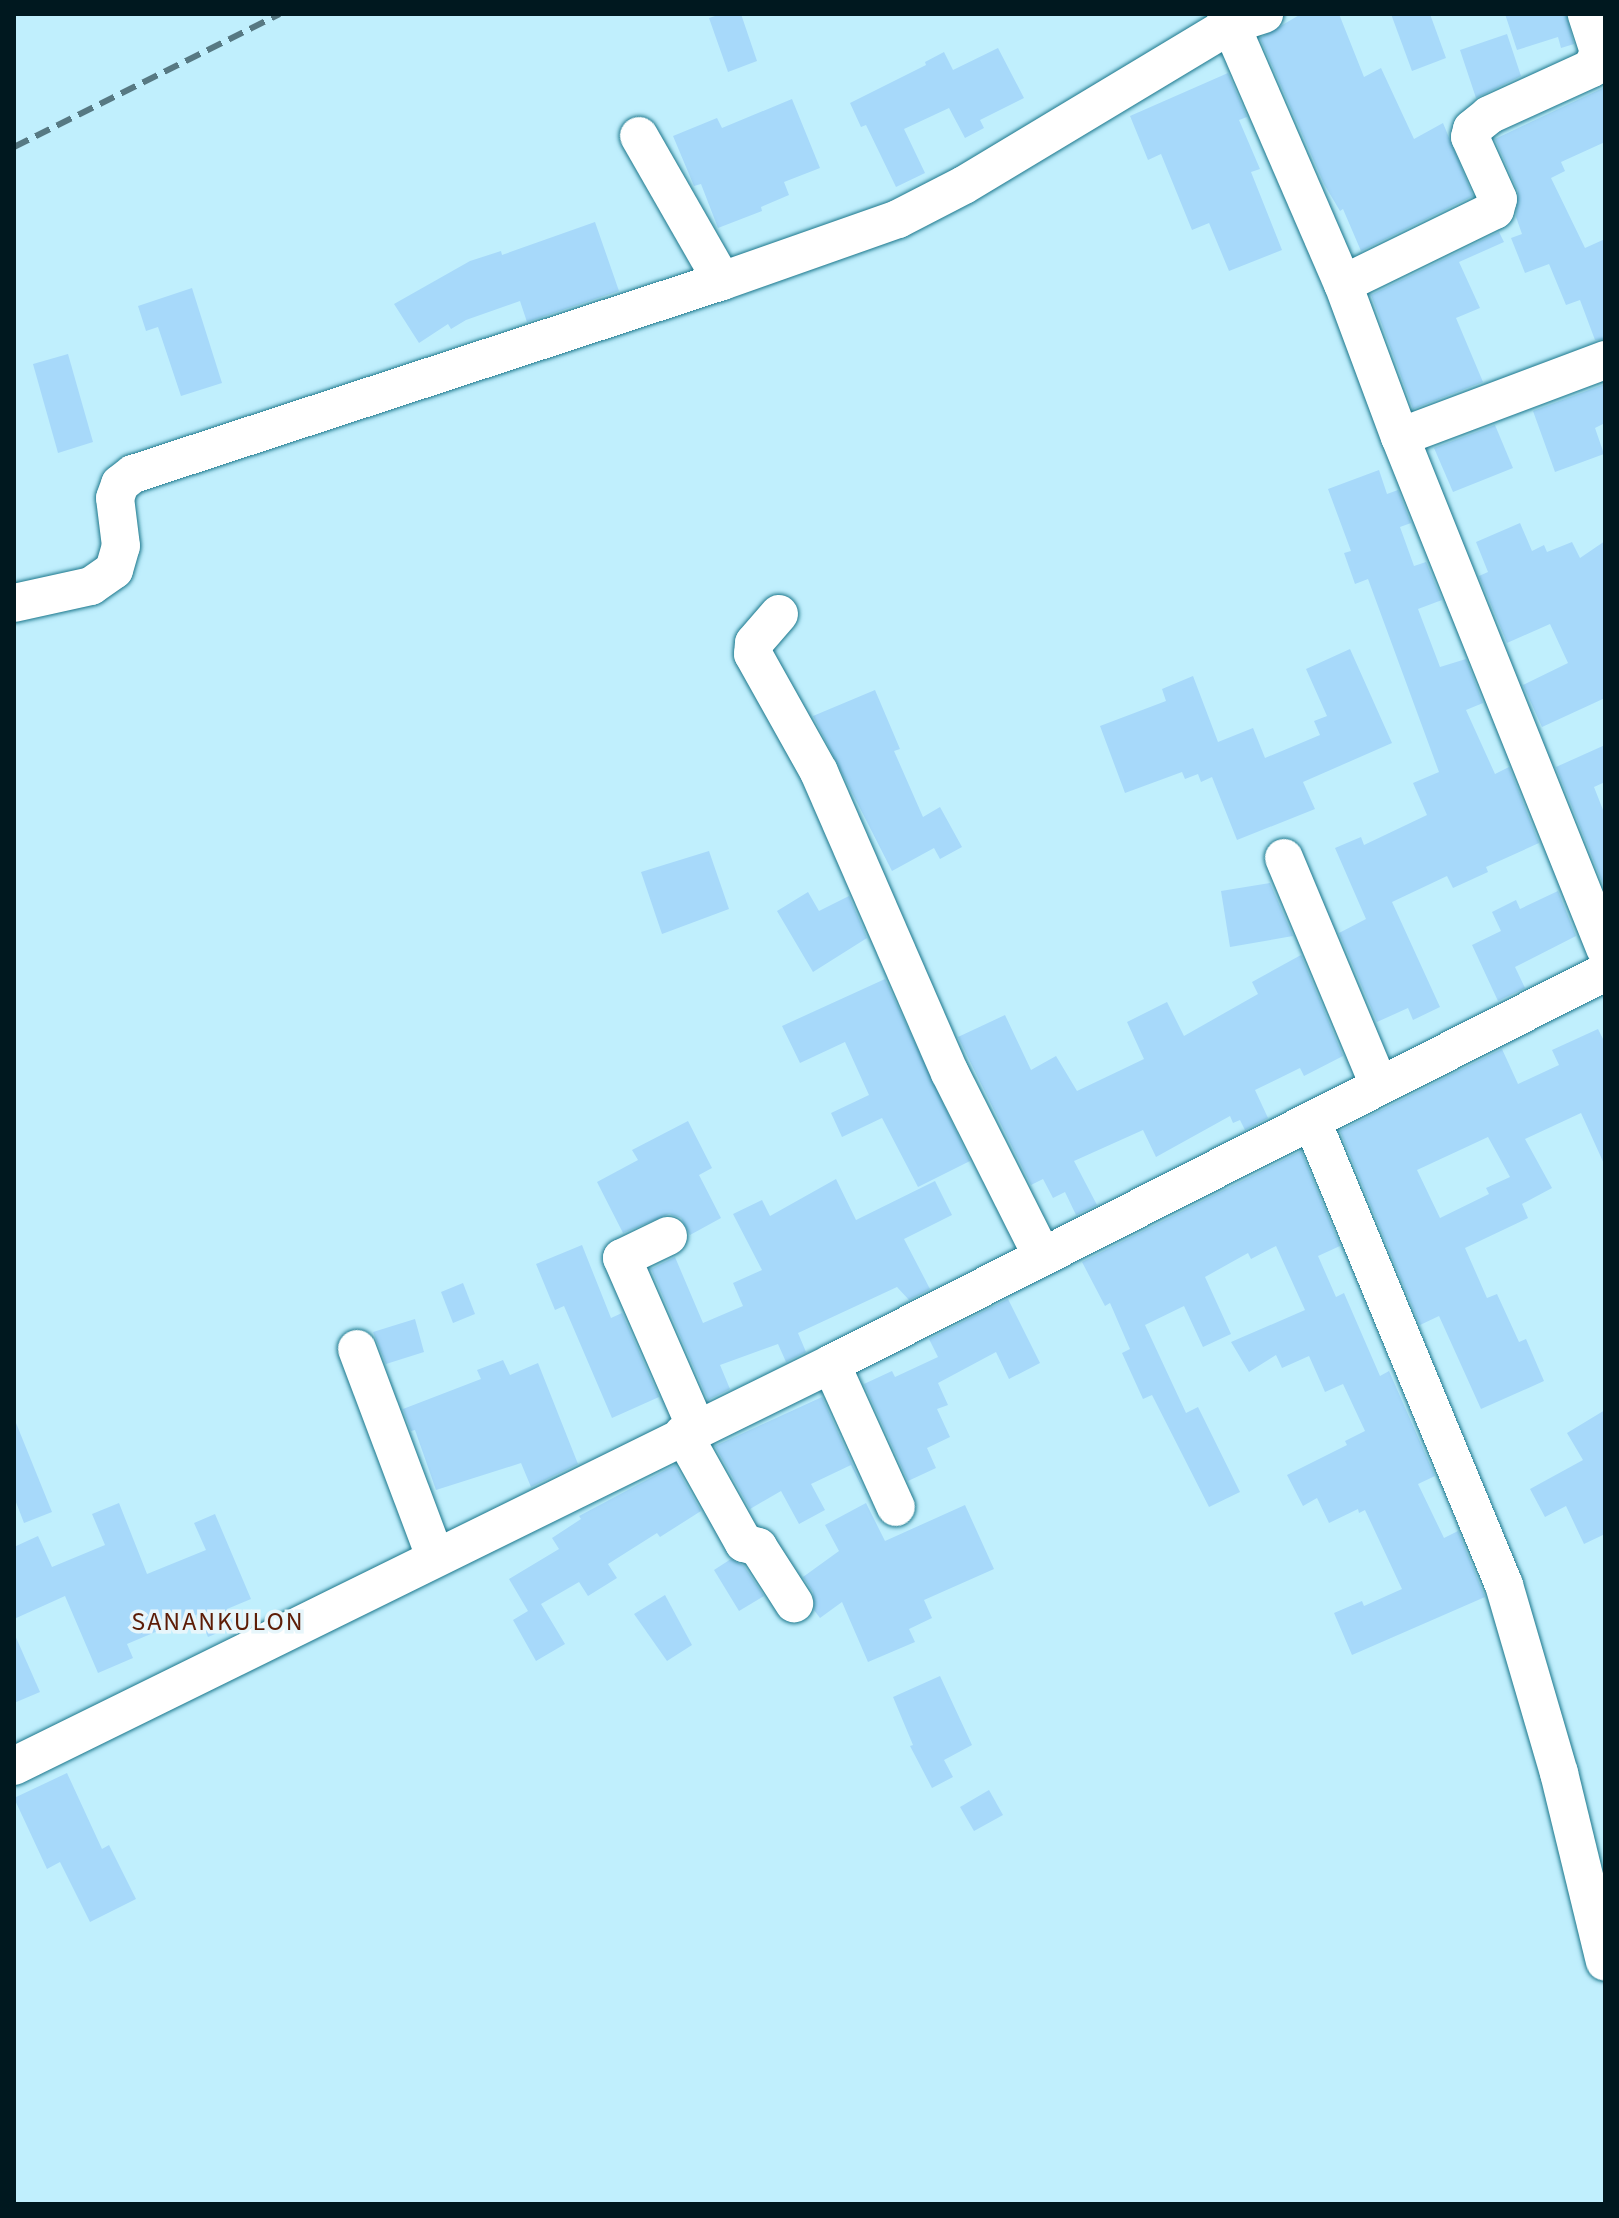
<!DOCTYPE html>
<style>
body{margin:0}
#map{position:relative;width:1619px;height:2218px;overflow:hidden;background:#c0effd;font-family:"Source Sans 3",sans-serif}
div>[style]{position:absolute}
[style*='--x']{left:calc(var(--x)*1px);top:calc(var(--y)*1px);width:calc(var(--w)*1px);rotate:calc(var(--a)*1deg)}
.building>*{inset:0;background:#a7d9fa}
.roads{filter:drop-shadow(0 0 2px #1a768b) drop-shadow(0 0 2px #1a768b)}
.minor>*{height:38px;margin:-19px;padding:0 19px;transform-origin:19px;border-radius:19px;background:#fff}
.rail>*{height:6px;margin-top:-3px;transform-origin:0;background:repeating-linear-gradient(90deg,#577983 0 16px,transparent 0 24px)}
span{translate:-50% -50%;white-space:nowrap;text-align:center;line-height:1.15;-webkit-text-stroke:7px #e7f6fb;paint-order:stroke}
.quarter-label{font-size:26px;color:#5d1c06;letter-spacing:2px}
.frame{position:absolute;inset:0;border:16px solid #00181f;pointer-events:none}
</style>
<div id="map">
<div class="building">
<div style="clip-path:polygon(721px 14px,741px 14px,757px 61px,728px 72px,709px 18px)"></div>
<div style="clip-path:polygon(1301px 14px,1339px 14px,1364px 77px,1381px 68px,1414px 139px,1443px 123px,1473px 196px,1361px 251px,1343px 209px,1340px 211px,1324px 184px,1260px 38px)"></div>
<div style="clip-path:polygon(1391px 14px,1430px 14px,1446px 58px,1412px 71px)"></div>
<div style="clip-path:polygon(1505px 14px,1566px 14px,1574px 44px,1561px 48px,1558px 37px,1517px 50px)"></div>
<div style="clip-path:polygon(1507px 34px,1521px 76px,1476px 98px,1460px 50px)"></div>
<div style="clip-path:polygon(998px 48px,1024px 98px,980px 120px,984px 128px,965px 138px,949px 108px,904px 129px,925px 173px,896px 187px,866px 125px,861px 127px,850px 103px,926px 65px,925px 62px,944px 52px,953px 70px)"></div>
<div style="clip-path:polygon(1228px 73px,1247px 117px,1239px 120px,1260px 169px,1251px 172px,1282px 250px,1229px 271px,1209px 223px,1192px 230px,1161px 154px,1148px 160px,1130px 116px)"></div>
<div style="clip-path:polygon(1605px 87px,1605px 142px,1561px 162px,1565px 171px,1551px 178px,1585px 248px,1605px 239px,1605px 339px,1595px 340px,1580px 300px,1566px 305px,1549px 264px,1525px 273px,1511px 238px,1522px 234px,1516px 217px,1518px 191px,1495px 139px)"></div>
<div style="clip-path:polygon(792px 99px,820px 168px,784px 182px,789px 195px,761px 207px,762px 211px,718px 228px,701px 184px,694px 186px,673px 136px,717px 118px,722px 128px)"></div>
<div style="clip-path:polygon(595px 222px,619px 291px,527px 322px,520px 301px,466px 320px,451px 329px,448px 324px,419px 343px,394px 304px,470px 261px,501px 251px,502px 255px)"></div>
<div style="clip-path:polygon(1499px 232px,1504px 242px,1459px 262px,1480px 308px,1456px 318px,1483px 382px,1413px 409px,1371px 295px)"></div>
<div style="clip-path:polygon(192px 288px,222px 383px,181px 396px,158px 327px,146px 331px,138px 306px)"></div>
<div style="clip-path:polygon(68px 354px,93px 442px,58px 453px,33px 364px)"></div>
<div style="clip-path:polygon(1605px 384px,1605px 423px,1595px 428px,1604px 454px,1555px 472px,1533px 411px)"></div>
<div style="clip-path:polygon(1495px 425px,1513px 468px,1453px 492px,1434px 448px)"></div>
<div style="clip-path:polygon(1379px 470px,1387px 494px,1398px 490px,1411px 523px,1400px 527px,1414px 566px,1426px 562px,1442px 600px,1418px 609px,1440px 667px,1466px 659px,1483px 703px,1466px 710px,1495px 774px,1509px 767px,1539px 843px,1486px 867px,1488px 872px,1453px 888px,1447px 876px,1392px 902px,1440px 1007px,1413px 1020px,1408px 1008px,1377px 1022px,1339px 933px,1366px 919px,1335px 848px,1361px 837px,1364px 845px,1427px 815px,1413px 783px,1439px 772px,1368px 579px,1355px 584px,1344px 553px,1351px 551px,1328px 489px)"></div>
<div style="clip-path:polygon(1520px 523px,1532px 551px,1544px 545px,1547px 552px,1572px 542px,1580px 558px,1605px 541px,1605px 698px,1542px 727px,1523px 685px,1568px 663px,1550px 624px,1507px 643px,1479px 576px,1488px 572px,1476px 542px)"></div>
<div style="clip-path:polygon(1350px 649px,1392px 743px,1303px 782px,1315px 809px,1237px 840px,1212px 777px,1201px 782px,1198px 774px,1185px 779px,1182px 772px,1125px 793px,1100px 726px,1166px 701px,1162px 689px,1193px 676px,1218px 742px,1253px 728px,1265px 758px,1320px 735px,1314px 721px,1327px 716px,1306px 669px)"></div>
<div style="clip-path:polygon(875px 690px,900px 749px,894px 751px,923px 817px,940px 807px,962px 847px,940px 859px,934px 848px,892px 871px,813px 716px)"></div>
<div style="clip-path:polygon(1605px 745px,1605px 782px,1594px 787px,1605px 815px,1605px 889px,1556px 767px)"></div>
<div style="clip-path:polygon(709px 851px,729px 909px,662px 934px,641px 872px)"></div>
<div style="clip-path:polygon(1270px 883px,1293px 936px,1230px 947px,1221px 891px)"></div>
<div style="clip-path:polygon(1558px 891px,1576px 936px,1515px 967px,1525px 988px,1498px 1001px,1472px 945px,1501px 931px,1492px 912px,1516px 900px,1520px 909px)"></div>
<div style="clip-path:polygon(808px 892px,819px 911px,849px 896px,867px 938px,813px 972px,777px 911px)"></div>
<div style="clip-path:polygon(1301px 955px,1343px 1056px,1304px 1076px,1300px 1068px,1255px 1090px,1268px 1118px,1245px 1130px,1240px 1120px,1233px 1123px,1230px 1116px,1156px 1157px,1143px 1130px,1074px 1161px,1097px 1205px,1076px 1215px,1065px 1192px,1053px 1198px,1043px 1179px,1031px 1185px,958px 1037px,1005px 1015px,1031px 1070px,1056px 1056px,1077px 1091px,1144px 1059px,1127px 1022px,1167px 1002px,1184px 1036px,1258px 994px,1252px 982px)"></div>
<div style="clip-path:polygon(885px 979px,970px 1161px,918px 1187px,882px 1118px,842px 1137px,831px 1113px,869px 1095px,845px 1042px,800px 1063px,782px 1026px)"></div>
<div style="clip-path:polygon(evenodd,1598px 1029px,1605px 1043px,1605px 1166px,1581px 1113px,1525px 1139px,1552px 1188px,1522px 1204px,1528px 1218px,1465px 1248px,1487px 1298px,1497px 1294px,1519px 1342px,1526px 1339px,1544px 1381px,1481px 1409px,1439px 1316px,1420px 1325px,1340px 1131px,1502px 1049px,1518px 1084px,1559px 1065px,1552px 1050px,1598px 1029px,1488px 1137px,1510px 1177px,1486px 1188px,1489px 1194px,1440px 1218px,1417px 1170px,1488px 1137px)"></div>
<div style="clip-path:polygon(688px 1121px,712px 1168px,699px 1175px,721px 1218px,690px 1235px,681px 1218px,669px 1214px,623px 1233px,597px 1182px,638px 1160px,632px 1150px)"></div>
<div style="clip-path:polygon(1301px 1151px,1340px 1246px,1318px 1256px,1336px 1297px,1344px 1293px,1380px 1376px,1389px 1371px,1435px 1476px,1418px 1484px,1444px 1538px,1458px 1531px,1485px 1597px,1352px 1655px,1334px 1613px,1362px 1601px,1364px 1606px,1402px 1589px,1365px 1510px,1359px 1513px,1358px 1509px,1329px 1523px,1317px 1498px,1303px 1506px,1287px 1475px,1347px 1445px,1345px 1441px,1365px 1431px,1343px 1384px,1325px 1392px,1309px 1356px,1282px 1368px,1276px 1355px,1249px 1372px,1231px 1342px,1305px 1310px,1276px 1246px,1251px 1259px,1248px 1253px,1205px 1277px,1231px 1334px,1203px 1347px,1184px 1306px,1145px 1325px,1186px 1413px,1198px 1407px,1240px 1492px,1209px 1507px,1152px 1395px,1143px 1399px,1122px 1353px,1130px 1349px,1110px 1303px,1105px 1306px,1082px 1262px)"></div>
<div style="clip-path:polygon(836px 1179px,856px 1220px,935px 1181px,952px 1215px,904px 1239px,930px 1289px,909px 1300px,897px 1287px,798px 1333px,806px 1352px,786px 1362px,778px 1344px,720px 1365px,730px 1389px,708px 1400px,651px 1269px,675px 1257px,703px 1323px,743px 1306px,733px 1283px,762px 1270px,733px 1214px,762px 1200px,770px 1216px)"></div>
<div style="clip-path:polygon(582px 1245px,611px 1318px,622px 1313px,659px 1397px,612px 1418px,564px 1306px,555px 1310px,536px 1264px)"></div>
<div style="clip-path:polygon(463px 1283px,475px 1314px,453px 1323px,441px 1292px)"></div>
<div style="clip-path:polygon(1008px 1299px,1040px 1363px,1009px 1379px,996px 1352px,938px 1383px,948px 1405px,937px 1409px,950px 1437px,927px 1448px,936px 1468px,908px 1481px,864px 1384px,892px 1371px,895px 1377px,938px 1357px,929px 1339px)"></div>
<div style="clip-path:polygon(415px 1319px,424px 1352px,386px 1364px,373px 1332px)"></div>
<div style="clip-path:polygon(503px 1360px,510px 1375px,538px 1363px,578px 1464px,531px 1487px,521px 1463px,436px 1490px,415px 1430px,411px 1431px,403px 1409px,481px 1379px,477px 1370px)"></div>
<div style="clip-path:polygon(822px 1397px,868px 1499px,851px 1465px,811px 1484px,825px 1510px,799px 1524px,781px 1491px,750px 1509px,715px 1446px)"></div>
<div style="clip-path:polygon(1605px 1410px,1605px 1534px,1584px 1544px,1566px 1506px,1545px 1517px,1530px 1489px,1583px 1460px,1567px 1433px)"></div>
<div style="clip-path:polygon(14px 1418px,52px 1512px,24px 1523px,14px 1497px)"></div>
<div style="clip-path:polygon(675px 1465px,701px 1511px,660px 1537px,657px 1533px,608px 1564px,617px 1578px,588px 1596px,579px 1582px,541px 1604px,565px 1644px,536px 1661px,513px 1620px,528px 1611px,509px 1579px,559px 1549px,552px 1538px,581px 1519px,579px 1516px)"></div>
<div style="clip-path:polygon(119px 1503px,147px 1574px,206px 1550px,194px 1523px,215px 1514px,251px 1599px,227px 1609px,234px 1626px,208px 1637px,198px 1614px,127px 1644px,133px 1658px,98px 1673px,65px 1596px,14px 1619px,14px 1547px,38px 1536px,52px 1567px,105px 1545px,92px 1514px)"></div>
<div style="clip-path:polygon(866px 1503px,885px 1541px,965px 1505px,994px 1569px,924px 1600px,932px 1618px,909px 1629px,915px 1642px,868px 1662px,842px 1602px,820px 1618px,814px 1610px,813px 1592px,803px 1577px,839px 1551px,825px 1525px)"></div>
<div style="clip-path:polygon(731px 1559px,744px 1566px,764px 1596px,739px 1611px,714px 1570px)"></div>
<div style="clip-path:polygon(665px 1595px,692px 1645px,667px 1661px,634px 1614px)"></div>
<div style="clip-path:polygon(14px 1633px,40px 1692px,14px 1703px)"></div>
<div style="clip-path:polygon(940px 1676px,972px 1745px,944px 1760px,953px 1777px,932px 1788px,910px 1746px,913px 1745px,893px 1697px)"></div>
<div style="clip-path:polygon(67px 1773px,102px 1849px,109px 1845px,136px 1899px,90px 1922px,60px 1862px,47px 1869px,14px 1798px)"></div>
<div style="clip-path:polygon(989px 1790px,1003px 1815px,974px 1831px,960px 1807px)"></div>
</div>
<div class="roads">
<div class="minor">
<div style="--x:1226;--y:14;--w:294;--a:66.6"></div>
<div style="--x:1343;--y:284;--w:163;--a:69.6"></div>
<div style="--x:1400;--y:437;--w:551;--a:68.14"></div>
<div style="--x:639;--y:136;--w:167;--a:60.2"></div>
<div style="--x:1343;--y:284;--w:169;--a:-26"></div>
<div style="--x:1495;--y:210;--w:11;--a:-75"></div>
<div style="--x:1498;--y:199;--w:68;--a:-114.3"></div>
<div style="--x:1470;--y:137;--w:8;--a:-76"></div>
<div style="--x:1472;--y:129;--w:22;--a:-39"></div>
<div style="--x:1489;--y:115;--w:113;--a:-24.5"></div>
<div style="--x:1592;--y:68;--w:17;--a:-66"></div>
<div style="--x:1599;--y:52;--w:40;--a:-108"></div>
<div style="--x:1400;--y:437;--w:219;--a:-20.6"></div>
<div style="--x:14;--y:603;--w:79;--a:-12.4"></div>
<div style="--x:91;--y:586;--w:28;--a:-35"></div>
<div style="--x:114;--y:570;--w:25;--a:-74"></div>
<div style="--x:121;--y:546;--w:48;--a:-97.1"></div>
<div style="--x:115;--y:498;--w:15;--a:-70"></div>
<div style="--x:120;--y:484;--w:16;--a:-38"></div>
<div style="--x:133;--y:474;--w:620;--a:-18.14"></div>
<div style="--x:722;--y:281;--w:187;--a:-19.4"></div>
<div style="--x:898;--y:219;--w:74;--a:-27.3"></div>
<div style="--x:964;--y:185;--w:310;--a:-31"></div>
<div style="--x:1230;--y:25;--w:36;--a:-18"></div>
<div style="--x:779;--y:614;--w:38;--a:131"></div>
<div style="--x:754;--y:643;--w:11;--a:95"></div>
<div style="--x:753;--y:654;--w:135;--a:60.8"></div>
<div style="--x:819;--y:772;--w:328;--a:66.5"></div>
<div style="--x:950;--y:1073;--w:205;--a:63.3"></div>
<div style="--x:1284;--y:858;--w:246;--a:67.3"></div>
<div style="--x:1312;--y:1121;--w:502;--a:67.52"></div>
<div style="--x:1504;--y:1585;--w:196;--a:73.7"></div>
<div style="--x:1559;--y:1773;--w:194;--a:76.3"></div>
<div style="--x:668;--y:1236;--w:51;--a:154.4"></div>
<div style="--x:622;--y:1258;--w:184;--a:66.4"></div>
<div style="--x:357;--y:1349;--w:221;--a:69.4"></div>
<div style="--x:831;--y:1364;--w:157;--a:65.6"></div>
<div style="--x:683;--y:1434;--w:125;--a:60.8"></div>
<div style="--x:744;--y:1543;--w:15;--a:16"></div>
<div style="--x:758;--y:1547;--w:67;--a:57.3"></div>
<div style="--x:14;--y:1766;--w:911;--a:-26.2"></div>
<div style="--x:831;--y:1364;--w:868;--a:-26.86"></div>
</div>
</div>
<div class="rail">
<div style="--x:14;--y:147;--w:297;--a:-26.6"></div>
</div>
<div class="quarter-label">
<span style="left:218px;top:1622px">SANANKULON</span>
</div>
<div class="frame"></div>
</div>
